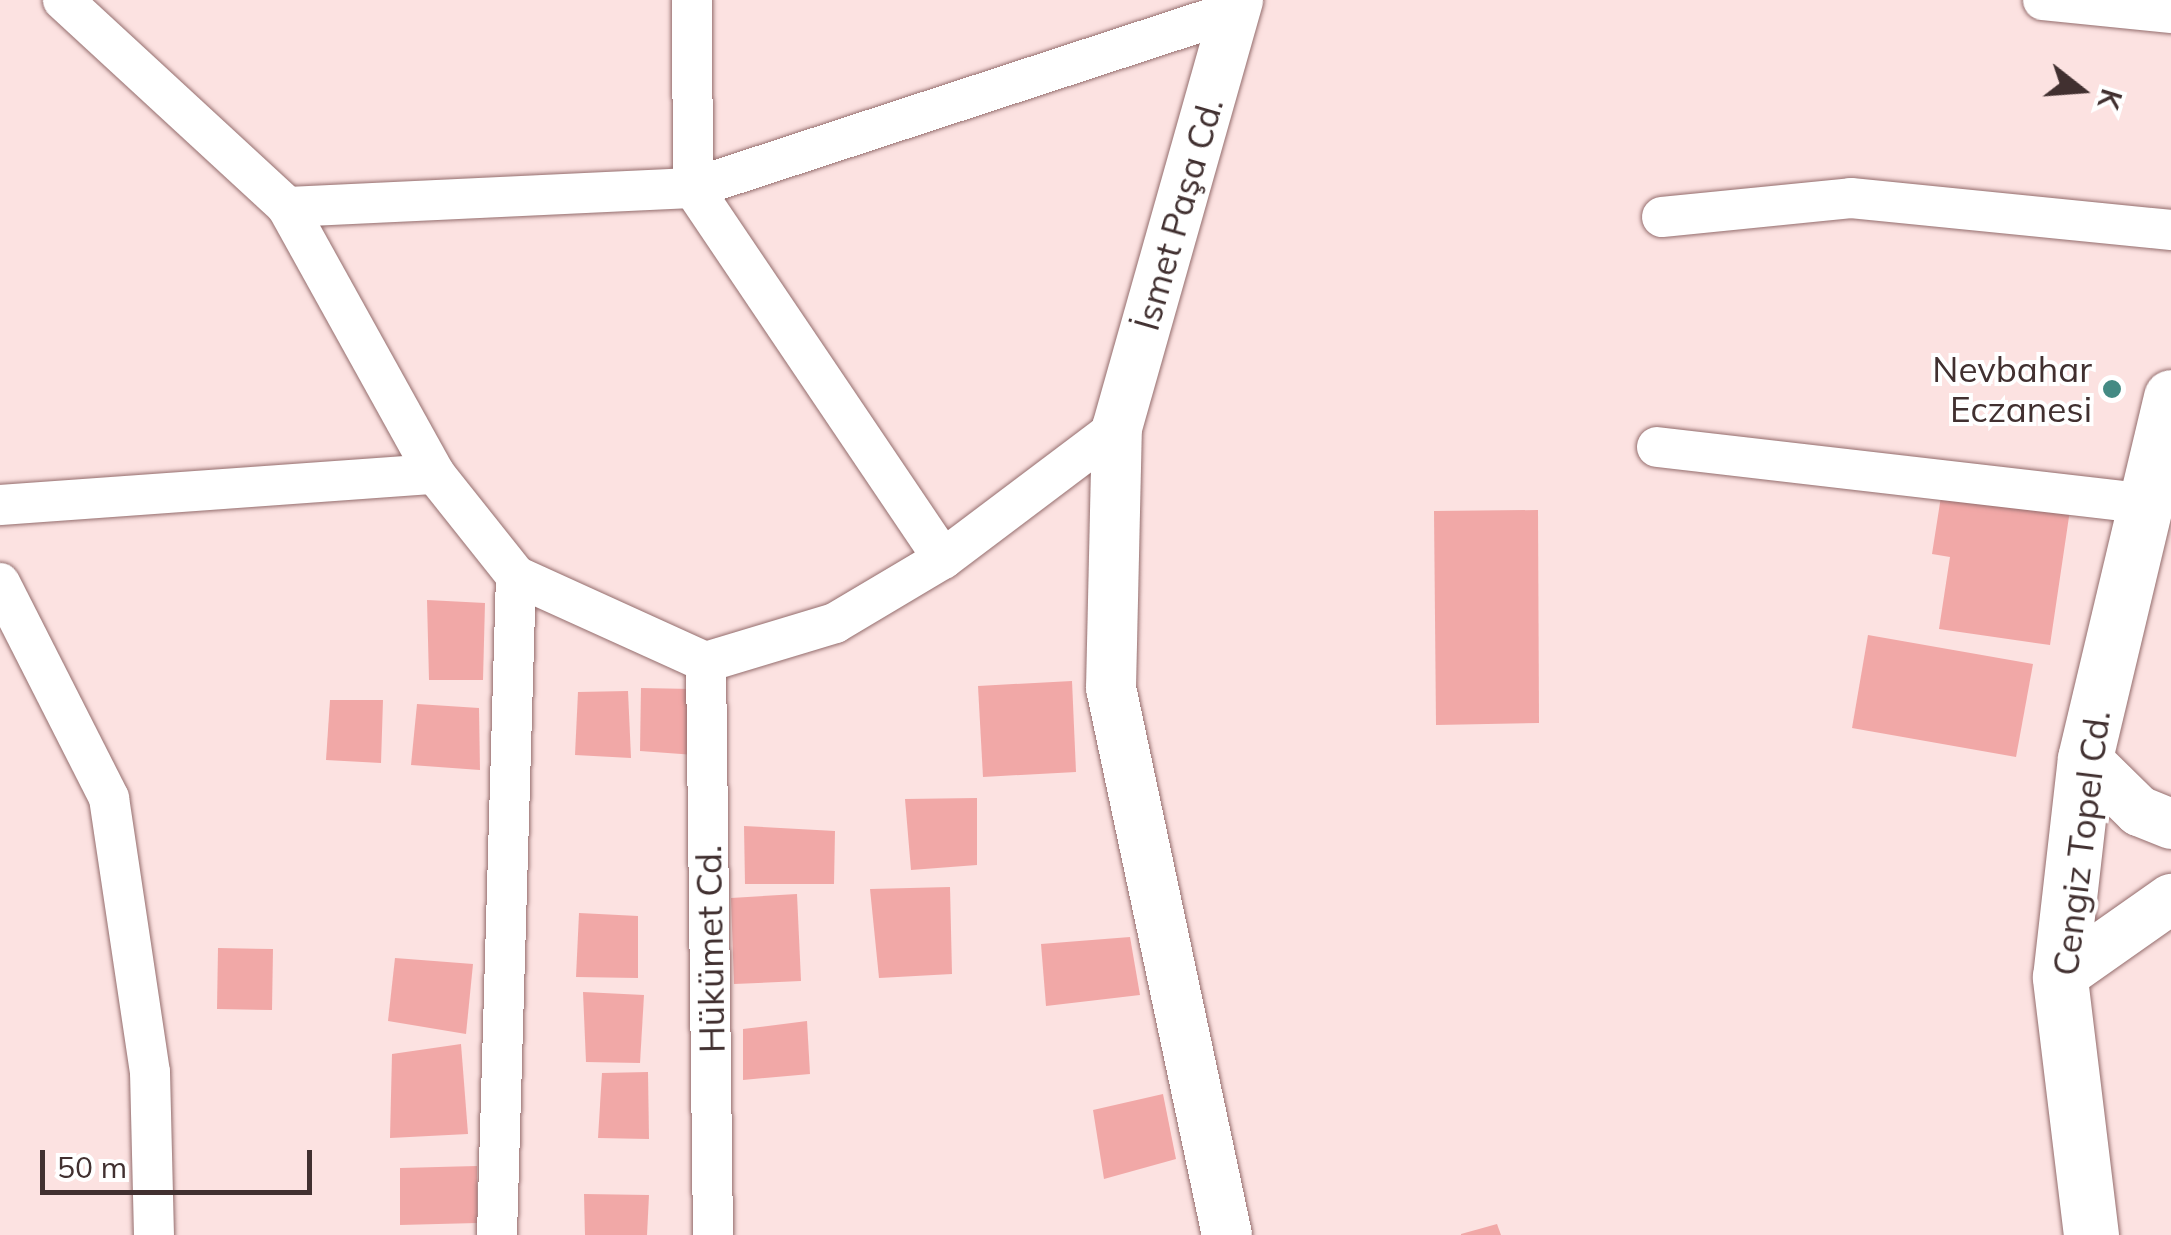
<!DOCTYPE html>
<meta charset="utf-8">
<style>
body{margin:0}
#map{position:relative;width:2171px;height:1235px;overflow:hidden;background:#fce2e1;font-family:Mulish,sans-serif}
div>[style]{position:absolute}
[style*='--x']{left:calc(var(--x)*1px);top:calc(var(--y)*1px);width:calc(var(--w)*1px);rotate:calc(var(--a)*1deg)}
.building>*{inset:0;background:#f1a8a7}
.roads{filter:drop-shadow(0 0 2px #946d6d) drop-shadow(0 0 2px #946d6d)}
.minor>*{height:40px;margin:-20px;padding:0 20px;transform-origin:20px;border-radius:20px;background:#fff}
.tertiary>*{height:50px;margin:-25px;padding:0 25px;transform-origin:25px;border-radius:25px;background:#fff}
.secondary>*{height:55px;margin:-27.5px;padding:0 27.5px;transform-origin:27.5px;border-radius:27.5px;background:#fff}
.dots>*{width:28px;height:28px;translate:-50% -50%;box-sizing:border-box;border:5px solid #fff;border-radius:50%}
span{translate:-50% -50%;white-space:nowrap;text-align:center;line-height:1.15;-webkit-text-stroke:8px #fff;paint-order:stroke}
.street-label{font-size:35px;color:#413030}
.poi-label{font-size:35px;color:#413030}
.right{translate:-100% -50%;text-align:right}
.north{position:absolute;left:2031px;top:40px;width:100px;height:100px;-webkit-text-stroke:8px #fff;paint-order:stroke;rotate:107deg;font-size:28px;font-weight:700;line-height:40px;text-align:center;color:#413030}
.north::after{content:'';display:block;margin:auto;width:35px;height:45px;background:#413030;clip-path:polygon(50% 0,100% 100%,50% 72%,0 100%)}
.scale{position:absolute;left:40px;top:1150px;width:272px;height:45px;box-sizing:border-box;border:5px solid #413030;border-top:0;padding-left:12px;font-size:30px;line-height:35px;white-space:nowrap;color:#413030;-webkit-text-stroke:8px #fff;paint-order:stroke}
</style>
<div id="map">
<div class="building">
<div style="clip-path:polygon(1942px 490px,2070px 510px,2050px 645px,1939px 629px,1950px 557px,1932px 554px)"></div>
<div style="clip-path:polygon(1538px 510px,1539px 723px,1436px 725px,1434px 511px)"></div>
<div style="clip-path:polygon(427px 600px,485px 603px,483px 680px,429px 680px)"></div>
<div style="clip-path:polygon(1868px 635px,2033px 664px,2016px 757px,1852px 728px)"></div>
<div style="clip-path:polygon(1072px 681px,1076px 772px,983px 777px,978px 686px)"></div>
<div style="clip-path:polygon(641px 688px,693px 689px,695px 755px,640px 751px)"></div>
<div style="clip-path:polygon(628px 691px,631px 758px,575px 755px,578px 692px)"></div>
<div style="clip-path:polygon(330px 700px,383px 700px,381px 763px,326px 760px)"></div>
<div style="clip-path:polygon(417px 704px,479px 708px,480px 770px,411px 765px)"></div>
<div style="clip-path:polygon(977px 798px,977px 865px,911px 870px,905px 799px)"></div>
<div style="clip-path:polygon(744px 826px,835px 831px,834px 884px,745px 884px)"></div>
<div style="clip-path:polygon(950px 887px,952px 974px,879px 978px,870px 889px)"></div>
<div style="clip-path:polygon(797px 894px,801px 981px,734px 984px,731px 898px)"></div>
<div style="clip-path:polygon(579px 913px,638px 916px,638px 978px,576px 977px)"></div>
<div style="clip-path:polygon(1130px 937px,1140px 995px,1046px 1006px,1041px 944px)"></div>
<div style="clip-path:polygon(218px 948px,273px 949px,272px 1010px,217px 1009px)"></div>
<div style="clip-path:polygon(395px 958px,473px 964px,466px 1034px,388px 1021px)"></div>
<div style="clip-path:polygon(583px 992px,644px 995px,640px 1063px,586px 1062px)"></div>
<div style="clip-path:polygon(807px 1021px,810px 1074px,743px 1080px,743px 1029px)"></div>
<div style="clip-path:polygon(461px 1044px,468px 1134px,390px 1138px,392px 1054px)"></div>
<div style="clip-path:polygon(648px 1072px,649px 1139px,598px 1138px,602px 1073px)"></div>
<div style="clip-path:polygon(1163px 1094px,1176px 1159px,1104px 1179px,1093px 1110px)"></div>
<div style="clip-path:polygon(477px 1166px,477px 1223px,400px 1225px,400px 1168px)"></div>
<div style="clip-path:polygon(584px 1194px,649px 1195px,647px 1235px,585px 1235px)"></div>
<div style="clip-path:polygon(1497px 1224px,1501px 1235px,1461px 1235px,1461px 1234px)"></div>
</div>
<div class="roads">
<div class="minor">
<div style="--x:63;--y:0;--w:305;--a:42.7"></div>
<div style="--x:287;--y:207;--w:305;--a:61"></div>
<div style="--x:435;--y:474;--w:130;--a:51.5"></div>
<div style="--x:516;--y:576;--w:209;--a:24.4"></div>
<div style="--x:706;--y:662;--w:135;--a:-16.8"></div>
<div style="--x:835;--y:623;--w:126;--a:-30.7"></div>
<div style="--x:943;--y:559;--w:218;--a:-37"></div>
<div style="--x:692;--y:0;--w:188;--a:89.7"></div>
<div style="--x:693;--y:188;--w:447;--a:56"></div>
<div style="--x:2043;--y:0;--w:129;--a:5.8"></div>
<div style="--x:287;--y:207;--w:406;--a:-2.7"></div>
<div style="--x:693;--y:188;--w:572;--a:-18.12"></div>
<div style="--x:1662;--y:217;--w:190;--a:-5.7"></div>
<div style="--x:1851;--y:198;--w:322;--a:5.7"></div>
<div style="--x:1657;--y:447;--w:492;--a:6.6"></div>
<div style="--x:2146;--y:504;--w:23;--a:-25"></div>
<div style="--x:0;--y:505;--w:436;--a:-4.1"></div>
<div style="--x:0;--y:583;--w:241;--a:63.1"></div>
<div style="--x:109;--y:798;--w:277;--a:81.5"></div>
<div style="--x:150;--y:1072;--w:163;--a:88.6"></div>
<div style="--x:706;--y:662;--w:573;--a:89.3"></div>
<div style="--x:497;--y:1235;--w:659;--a:-88.35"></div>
</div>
<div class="tertiary">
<div style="--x:2085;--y:758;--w:76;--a:44.5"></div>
<div style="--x:2139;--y:811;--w:35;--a:22"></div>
<div style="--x:2060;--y:977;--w:136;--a:-35.1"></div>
<div style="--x:1227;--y:1235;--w:559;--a:-101.97"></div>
<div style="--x:1111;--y:688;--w:260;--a:-88.7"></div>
<div style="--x:1117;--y:428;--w:445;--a:-74.2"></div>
</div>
<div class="secondary">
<div style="--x:2091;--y:1235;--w:260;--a:-96.9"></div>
<div style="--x:2060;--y:977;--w:220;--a:-83.5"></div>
<div style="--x:2085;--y:758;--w:371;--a:-76.6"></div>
</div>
</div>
<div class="dots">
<div style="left:2112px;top:389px;background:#448a83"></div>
</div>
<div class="street-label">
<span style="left:1178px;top:214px;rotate:-74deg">İsmet Paşa Cd.</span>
<span style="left:2081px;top:843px;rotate:-83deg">Cengiz Topel Cd.</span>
<span style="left:710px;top:949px;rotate:-91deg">Hükümet Cd.</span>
</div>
<div class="poi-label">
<span class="right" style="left:2092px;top:389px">Nevbahar<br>Eczanesi</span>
</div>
<div class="north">K</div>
<div class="scale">50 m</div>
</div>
